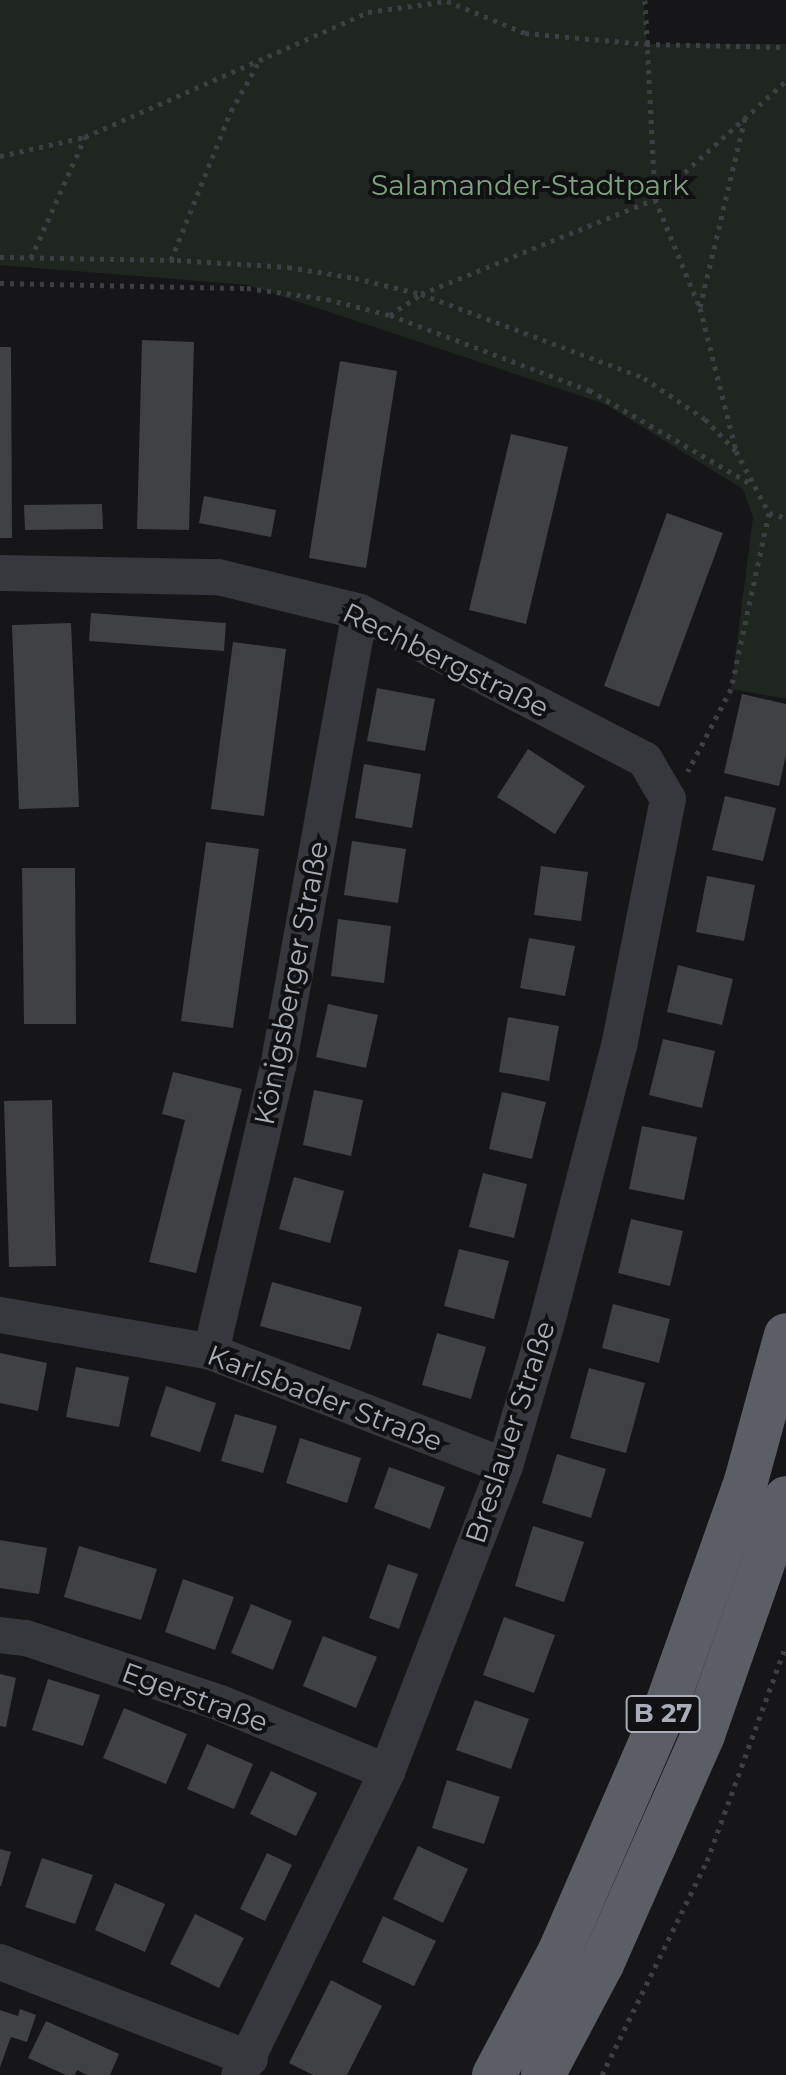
<!DOCTYPE html>
<meta charset="utf-8">
<style>
body{margin:0}
#map{position:relative;width:786px;height:2075px;overflow:hidden;background:#161618;font-family:Montserrat,sans-serif}
div>[style]{position:absolute}
[style*='--x']{left:calc(var(--x)*1px);top:calc(var(--y)*1px);width:calc(var(--w)*1px);rotate:calc(var(--a)*1deg)}
.green>*{inset:0;background:#1e261f}
.building>*{inset:0;background:#404145}
.path>*{height:5px;margin-top:-2.5px;transform-origin:0;background:repeating-linear-gradient(90deg,#3d3f44 0 4px,transparent 0 10px)}
.minor>*{height:36px;margin:-18px;padding:0 18px;transform-origin:18px;border-radius:18px;background:#37383d}
.trunk>*{height:44px;margin:-22px;padding:0 22px;transform-origin:22px;border-radius:22px;background:#5b5e65}
span{translate:-50% -50%;white-space:nowrap;text-align:center;line-height:1.15;-webkit-text-stroke:8px #111113;paint-order:stroke}
.shield-label span{padding:2px 6px;background:#111113;border:2px solid;border-radius:6px;-webkit-text-stroke-width:0}
.shield-label{font-size:26px;color:#a8adb8;font-weight:700}
.park-label{font-size:28px;color:#7fa381}
.street-label{font-size:28px;color:#a8adb8}
</style>
<div id="map">
<div class="green">
<div style="clip-path:polygon(0 0,644px 0,647px 44px,786px 44px,786px 699px,731px 689px,753px 517px,743px 489px,605px 404px,248px 285px,0 265px)"></div>
</div>
<div class="building">
<div style="clip-path:polygon(142px 340px,194px 342px,189px 530px,137px 529px)"></div>
<div style="clip-path:polygon(0 347px,11px 347px,12px 538px,0 538px)"></div>
<div style="clip-path:polygon(340px 361px,397px 371px,366px 568px,309px 558px)"></div>
<div style="clip-path:polygon(511px 434px,568px 447px,526px 624px,469px 610px)"></div>
<div style="clip-path:polygon(204px 496px,276px 510px,271px 537px,199px 523px)"></div>
<div style="clip-path:polygon(102px 504px,103px 529px,25px 530px,24px 505px)"></div>
<div style="clip-path:polygon(667px 513px,723px 533px,659px 707px,604px 686px)"></div>
<div style="clip-path:polygon(91px 613px,226px 623px,224px 651px,89px 641px)"></div>
<div style="clip-path:polygon(71px 623px,79px 807px,19px 809px,12px 625px)"></div>
<div style="clip-path:polygon(233px 642px,286px 649px,264px 816px,211px 809px)"></div>
<div style="clip-path:polygon(377px 688px,435px 699px,425px 751px,367px 741px)"></div>
<div style="clip-path:polygon(742px 694px,786px 704px,786px 755px,779px 786px,724px 773px)"></div>
<div style="clip-path:polygon(528px 749px,585px 786px,555px 834px,497px 797px)"></div>
<div style="clip-path:polygon(364px 764px,421px 774px,412px 828px,355px 818px)"></div>
<div style="clip-path:polygon(725px 796px,776px 808px,763px 861px,712px 850px)"></div>
<div style="clip-path:polygon(352px 841px,406px 849px,398px 903px,344px 895px)"></div>
<div style="clip-path:polygon(206px 842px,259px 849px,233px 1028px,181px 1021px)"></div>
<div style="clip-path:polygon(541px 866px,588px 872px,581px 921px,534px 915px)"></div>
<div style="clip-path:polygon(22px 868px,75px 868px,76px 1024px,24px 1024px)"></div>
<div style="clip-path:polygon(707px 876px,755px 885px,744px 941px,696px 932px)"></div>
<div style="clip-path:polygon(338px 919px,391px 926px,384px 983px,331px 976px)"></div>
<div style="clip-path:polygon(529px 938px,575px 946px,565px 996px,520px 988px)"></div>
<div style="clip-path:polygon(678px 965px,733px 979px,722px 1025px,667px 1012px)"></div>
<div style="clip-path:polygon(328px 1004px,378px 1015px,366px 1068px,316px 1057px)"></div>
<div style="clip-path:polygon(508px 1017px,559px 1026px,549px 1081px,499px 1072px)"></div>
<div style="clip-path:polygon(663px 1039px,715px 1051px,702px 1108px,649px 1095px)"></div>
<div style="clip-path:polygon(173px 1072px,242px 1089px,196px 1273px,149px 1262px,185px 1120px,162px 1114px)"></div>
<div style="clip-path:polygon(314px 1090px,363px 1100px,351px 1156px,303px 1145px)"></div>
<div style="clip-path:polygon(502px 1092px,546px 1102px,532px 1159px,489px 1149px)"></div>
<div style="clip-path:polygon(52px 1100px,56px 1266px,9px 1267px,4px 1101px)"></div>
<div style="clip-path:polygon(642px 1126px,697px 1137px,684px 1200px,629px 1189px)"></div>
<div style="clip-path:polygon(483px 1173px,527px 1184px,514px 1238px,469px 1227px)"></div>
<div style="clip-path:polygon(294px 1177px,344px 1191px,330px 1243px,279px 1229px)"></div>
<div style="clip-path:polygon(631px 1219px,683px 1231px,670px 1286px,618px 1273px)"></div>
<div style="clip-path:polygon(459px 1249px,509px 1261px,494px 1319px,444px 1306px)"></div>
<div style="clip-path:polygon(272px 1282px,362px 1307px,350px 1350px,260px 1326px)"></div>
<div style="clip-path:polygon(613px 1304px,670px 1319px,659px 1363px,602px 1348px)"></div>
<div style="clip-path:polygon(437px 1333px,486px 1347px,471px 1399px,422px 1385px)"></div>
<div style="clip-path:polygon(0 1353px,47px 1363px,38px 1411px,0 1403px)"></div>
<div style="clip-path:polygon(76px 1367px,129px 1377px,119px 1427px,66px 1417px)"></div>
<div style="clip-path:polygon(589px 1368px,645px 1383px,626px 1453px,570px 1438px)"></div>
<div style="clip-path:polygon(166px 1386px,216px 1403px,200px 1452px,150px 1436px)"></div>
<div style="clip-path:polygon(235px 1414px,277px 1426px,263px 1473px,221px 1461px)"></div>
<div style="clip-path:polygon(300px 1438px,361px 1458px,347px 1503px,286px 1483px)"></div>
<div style="clip-path:polygon(557px 1454px,606px 1469px,591px 1518px,542px 1503px)"></div>
<div style="clip-path:polygon(389px 1467px,445px 1487px,430px 1529px,374px 1508px)"></div>
<div style="clip-path:polygon(533px 1526px,584px 1542px,564px 1602px,515px 1586px)"></div>
<div style="clip-path:polygon(0 1540px,47px 1548px,39px 1594px,0 1588px)"></div>
<div style="clip-path:polygon(79px 1546px,157px 1569px,141px 1620px,64px 1597px)"></div>
<div style="clip-path:polygon(388px 1564px,418px 1574px,399px 1629px,369px 1618px)"></div>
<div style="clip-path:polygon(183px 1579px,234px 1597px,215px 1650px,165px 1632px)"></div>
<div style="clip-path:polygon(251px 1604px,292px 1621px,273px 1670px,231px 1653px)"></div>
<div style="clip-path:polygon(504px 1617px,555px 1635px,534px 1693px,483px 1675px)"></div>
<div style="clip-path:polygon(323px 1636px,377px 1657px,356px 1708px,303px 1686px)"></div>
<div style="clip-path:polygon(0 1674px,16px 1678px,6px 1727px,0 1726px)"></div>
<div style="clip-path:polygon(48px 1679px,100px 1695px,83px 1746px,32px 1730px)"></div>
<div style="clip-path:polygon(475px 1700px,529px 1719px,511px 1769px,456px 1750px)"></div>
<div style="clip-path:polygon(124px 1708px,187px 1734px,166px 1784px,103px 1758px)"></div>
<div style="clip-path:polygon(207px 1744px,253px 1764px,234px 1809px,187px 1789px)"></div>
<div style="clip-path:polygon(271px 1771px,317px 1793px,296px 1836px,250px 1814px)"></div>
<div style="clip-path:polygon(447px 1780px,500px 1797px,484px 1844px,432px 1828px)"></div>
<div style="clip-path:polygon(418px 1846px,468px 1869px,443px 1923px,393px 1899px)"></div>
<div style="clip-path:polygon(0 1849px,11px 1852px,1px 1886px,0 1886px)"></div>
<div style="clip-path:polygon(267px 1853px,292px 1865px,265px 1921px,240px 1909px)"></div>
<div style="clip-path:polygon(42px 1858px,93px 1875px,75px 1924px,25px 1907px)"></div>
<div style="clip-path:polygon(115px 1883px,165px 1904px,145px 1952px,95px 1930px)"></div>
<div style="clip-path:polygon(195px 1914px,244px 1938px,219px 1988px,170px 1964px)"></div>
<div style="clip-path:polygon(383px 1916px,436px 1941px,414px 1986px,362px 1962px)"></div>
<div style="clip-path:polygon(331px 1980px,382px 2006px,347px 2075px,313px 2075px,289px 2063px)"></div>
<div style="clip-path:polygon(20px 2009px,36px 2015px,27px 2042px,11px 2037px,0 2067px,0 2010px,18px 2016px)"></div>
<div style="clip-path:polygon(46px 2021px,119px 2054px,110px 2075px,87px 2075px,77px 2070px,75px 2075px,66px 2075px,28px 2058px)"></div>
</div>
<div class="path">
<div style="--x:645;--y:0;--w:199;--a:87.1"></div>
<div style="--x:655;--y:199;--w:118;--a:67.6"></div>
<div style="--x:700;--y:308;--w:146;--a:75.8"></div>
<div style="--x:0;--y:156;--w:87;--a:-12.6"></div>
<div style="--x:85;--y:137;--w:309;--a:-23.8"></div>
<div style="--x:368;--y:12;--w:80;--a:-7.9"></div>
<div style="--x:447;--y:1;--w:84;--a:22.3"></div>
<div style="--x:525;--y:33;--w:121;--a:5.2"></div>
<div style="--x:646;--y:44;--w:140;--a:1.2"></div>
<div style="--x:0;--y:257;--w:177;--a:1"></div>
<div style="--x:177;--y:260;--w:111;--a:3.6"></div>
<div style="--x:288;--y:267;--w:68;--a:9.3"></div>
<div style="--x:355;--y:278;--w:68;--a:13.6"></div>
<div style="--x:421;--y:294;--w:238;--a:20.6"></div>
<div style="--x:644;--y:378;--w:73;--a:33.9"></div>
<div style="--x:705;--y:419;--w:45;--a:45.9"></div>
<div style="--x:736;--y:451;--w:70;--a:62"></div>
<div style="--x:769;--y:513;--w:180;--a:102.2"></div>
<div style="--x:731;--y:689;--w:93;--a:117.7"></div>
<div style="--x:31;--y:258;--w:133;--a:-65.9"></div>
<div style="--x:171;--y:260;--w:161;--a:-68.1"></div>
<div style="--x:231;--y:111;--w:59;--a:-60.4"></div>
<div style="--x:0;--y:283;--w:247;--a:1.2"></div>
<div style="--x:247;--y:288;--w:81;--a:7.8"></div>
<div style="--x:327;--y:299;--w:65;--a:14.3"></div>
<div style="--x:390;--y:315;--w:213;--a:20.7"></div>
<div style="--x:589;--y:390;--w:190;--a:30.1"></div>
<div style="--x:700;--y:307;--w:194;--a:-76.6"></div>
<div style="--x:390;--y:315;--w:37;--a:-34"></div>
<div style="--x:421;--y:294;--w:253;--a:-22.1"></div>
<div style="--x:655;--y:199;--w:176;--a:-42"></div>
<div style="--x:769;--y:513;--w:18;--a:16"></div>
<div style="--x:602;--y:2075;--w:238;--a:-63.9"></div>
<div style="--x:707;--y:1861;--w:230;--a:-69.9"></div>
</div>
<div class="minor">
<div style="--x:0;--y:573;--w:218;--a:1.1"></div>
<div style="--x:218;--y:577;--w:146;--a:13.8"></div>
<div style="--x:360;--y:612;--w:321;--a:27.4"></div>
<div style="--x:645;--y:760;--w:45;--a:59.5"></div>
<div style="--x:668;--y:799;--w:248;--a:101.2"></div>
<div style="--x:620;--y:1042;--w:293;--a:104.6"></div>
<div style="--x:546;--y:1326;--w:146;--a:106.3"></div>
<div style="--x:505;--y:1466;--w:328;--a:111.1"></div>
<div style="--x:387;--y:1772;--w:337;--a:116"></div>
<div style="--x:0;--y:1315;--w:214;--a:9.9"></div>
<div style="--x:211;--y:1352;--w:315;--a:21.2"></div>
<div style="--x:211;--y:1352;--w:293;--a:-76.8"></div>
<div style="--x:278;--y:1067;--w:462;--a:-79.8"></div>
<div style="--x:0;--y:1635;--w:26;--a:7"></div>
<div style="--x:26;--y:1638;--w:205;--a:18.5"></div>
<div style="--x:220;--y:1703;--w:181;--a:22.4"></div>
<div style="--x:0;--y:1962;--w:268;--a:21.2"></div>
</div>
<div class="trunk">
<div style="--x:494;--y:2075;--w:138;--a:-62"></div>
<div style="--x:559;--y:1953;--w:268;--a:-66.5"></div>
<div style="--x:666;--y:1707;--w:240;--a:-70.5"></div>
<div style="--x:746;--y:1481;--w:151;--a:-74.7"></div>
<div style="--x:543;--y:2075;--w:126;--a:-62"></div>
<div style="--x:602;--y:1964;--w:250;--a:-66.2"></div>
<div style="--x:703;--y:1735;--w:251;--a:-70.7"></div>
</div>
<div class="shield-label">
<span style="left:663px;top:1714px">B 27</span>
</div>
<div class="park-label">
<span style="left:530px;top:185px">Salamander-Stadtpark</span>
</div>
<div class="street-label">
<span style="left:446px;top:660px;rotate:26deg">Rechbergstraße</span>
<span style="left:291px;top:983px;rotate:-79deg">Königsberger Straße</span>
<span style="left:325px;top:1398px;rotate:21deg">Karlsbader Straße</span>
<span style="left:510px;top:1432px;rotate:-72deg">Breslauer Straße</span>
<span style="left:195px;top:1697px;rotate:20deg">Egerstraße</span>
</div>
</div>
